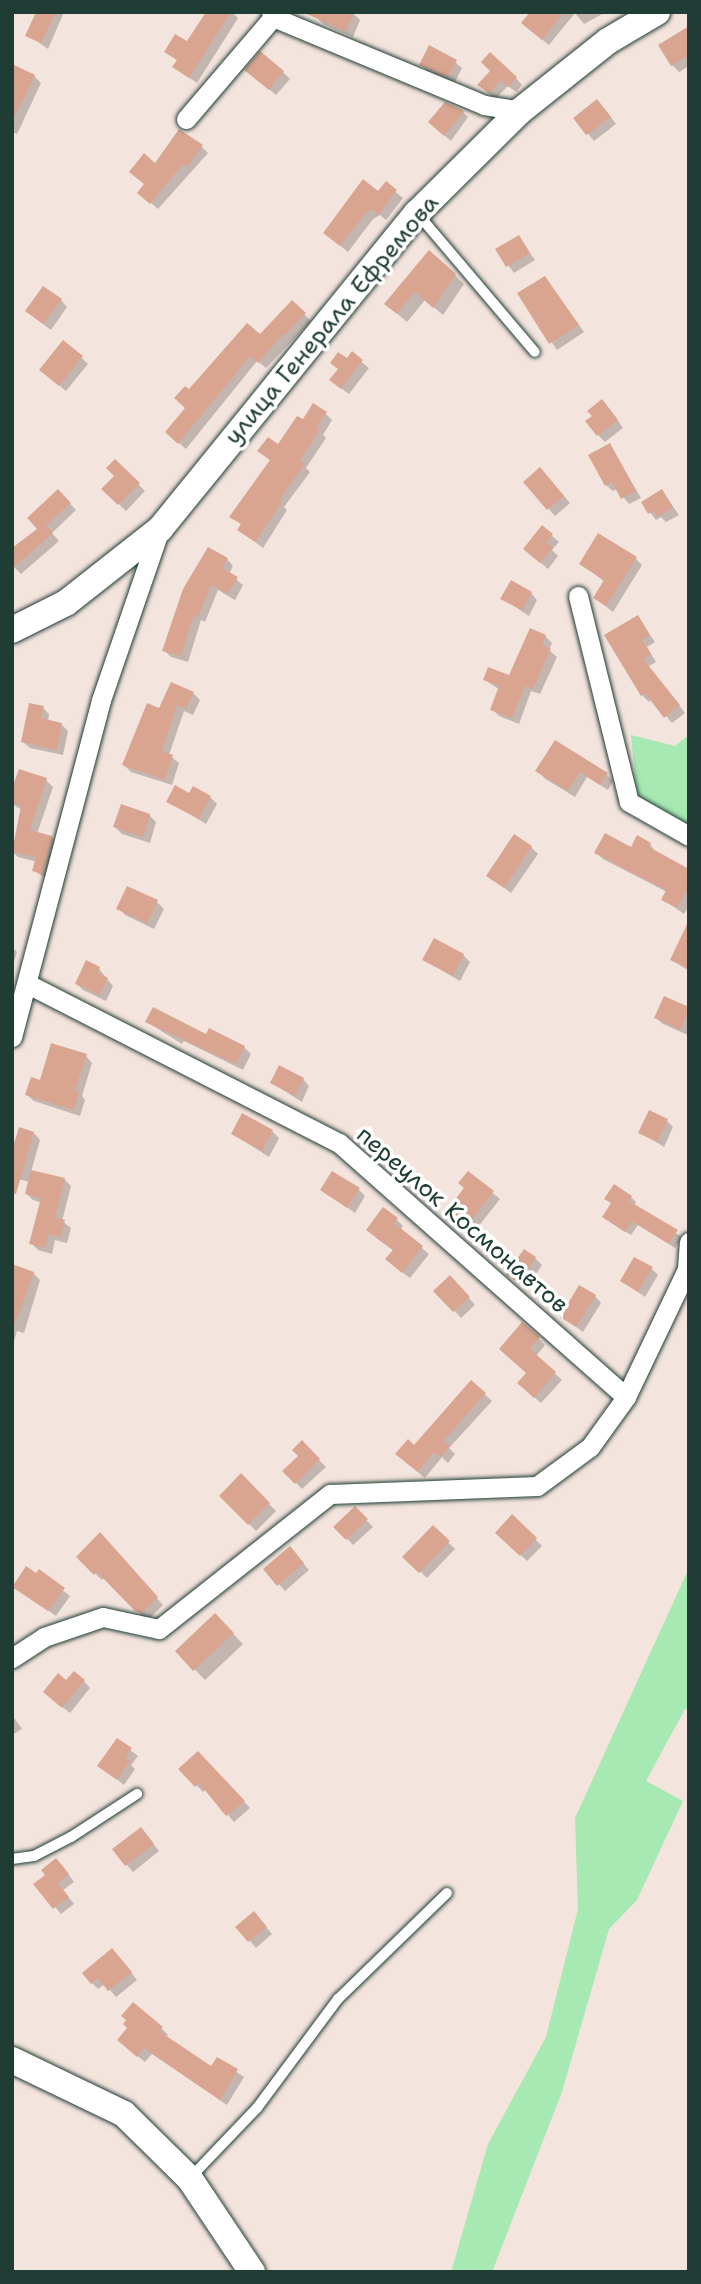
<!DOCTYPE html>
<meta charset="utf-8">
<style>
body{margin:0}
#map{position:relative;width:701px;height:2284px;overflow:hidden;background:#f4e4de;font-family:"Shantell Sans",sans-serif}
div>[style]{position:absolute}
[style*='--x']{left:calc(var(--x)*1px);top:calc(var(--y)*1px);width:calc(var(--w)*1px);rotate:calc(var(--a)*1deg)}
.green>*{inset:0;background:#a7e9b2}
.shadow>*{inset:0;background:#0003}
.building>*{inset:0;background:#daa590}
.roads{filter:drop-shadow(0 0 2px #1f3d34) drop-shadow(0 0 2px #1f3d34)}
.lane>*{height:10px;margin:-5px;padding:0 5px;transform-origin:5px;border-radius:5px;background:#fff}
.street>*{height:19px;margin:-9.5px;padding:0 9.5px;transform-origin:9.5px;border-radius:9.5px;background:#fff}
.secondary>*{height:26px;margin:-13px;padding:0 13px;transform-origin:13px;border-radius:13px;background:#fff}
span{translate:-50% -50%;white-space:nowrap;text-align:center;line-height:1.15;-webkit-text-stroke:7px #fff;paint-order:stroke}
.street-label{font-size:24px;color:#1f3d34}
.frame{position:absolute;inset:0;border:14px solid #1f3d34;pointer-events:none}
</style>
<div id="map">
<div class="green">
<div style="clip-path:polygon(631px 735px,675px 746px,689px 735px,689px 825px,637px 796px)"></div>
<div style="clip-path:polygon(689px 1568px,689px 1710px,685px 1709px,646px 1781px,683px 1801px,637px 1900px,609px 1929px,562px 2092px,492px 2272px,451px 2272px,488px 2144px,546px 2037px,578px 1909px,575px 1818px)"></div>
</div>
<div class="shadow">
<div style="clip-path:polygon(38px 12px,64px 12px,48px 49px,28px 35px)"></div>
<div style="clip-path:polygon(208px 12px,232px 12px,238px 18px,197px 83px,174px 67px,178px 61px,166px 51px,188px 44px)"></div>
<div style="clip-path:polygon(532px 12px,606px 12px,584px 24px,575px 13px,549px 45px,530px 30px)"></div>
<div style="clip-path:polygon(353px 13px,360px 20px,353px 37px,323px 24px,316px 17px)"></div>
<div style="clip-path:polygon(689px 34px,689px 66px,679px 72px,672px 65px)"></div>
<div style="clip-path:polygon(455px 62px,462px 68px,455px 82px,428px 71px,421px 64px)"></div>
<div style="clip-path:polygon(12px 70px,34px 76px,41px 83px,17px 134px,12px 132px)"></div>
<div style="clip-path:polygon(492px 71px,516px 78px,522px 85px,516px 92px,508px 86px,495px 99px,479px 85px)"></div>
<div style="clip-path:polygon(283px 72px,290px 79px,276px 95px,253px 76px)"></div>
<div style="clip-path:polygon(604px 108px,616px 124px,594px 141px,575px 118px)"></div>
<div style="clip-path:polygon(462px 111px,468px 117px,451px 141px,437px 129px)"></div>
<div style="clip-path:polygon(201px 146px,208px 153px,158px 209px,146px 199px,156px 165px)"></div>
<div style="clip-path:polygon(386px 184px,403px 198px,386px 220px,380px 215px,373px 219px,348px 252px,332px 239px)"></div>
<div style="clip-path:polygon(519px 237px,535px 260px,514px 273px,497px 250px)"></div>
<div style="clip-path:polygon(455px 275px,464px 284px,443px 315px,425px 300px,407px 322px,386px 304px)"></div>
<div style="clip-path:polygon(545px 278px,584px 332px,557px 350px,519px 293px)"></div>
<div style="clip-path:polygon(61px 300px,67px 307px,51px 330px,34px 317px)"></div>
<div style="clip-path:polygon(292px 302px,311px 321px,266px 368px,257px 361px,186px 449px,174px 439px,187px 409px,190px 392px,260px 337px)"></div>
<div style="clip-path:polygon(352px 354px,369px 368px,349px 394px,338px 386px)"></div>
<div style="clip-path:polygon(81px 357px,88px 364px,66px 391px,48px 376px)"></div>
<div style="clip-path:polygon(609px 408px,623px 428px,605px 442px,598px 435px)"></div>
<div style="clip-path:polygon(326px 414px,332px 420px,323px 435px,326px 438px,306px 468px,310px 472px,284px 507px,287px 510px,263px 548px,239px 530px,242px 525px,232px 516px,271px 461px,260px 451px,279px 447px,303px 422px)"></div>
<div style="clip-path:polygon(610px 445px,641px 498px,629px 504px,617px 489px,613px 491px,606px 485px)"></div>
<div style="clip-path:polygon(115px 461px,145px 491px,126px 511px,104px 489px,116px 476px)"></div>
<div style="clip-path:polygon(547px 476px,570px 503px,555px 516px,526px 482px)"></div>
<div style="clip-path:polygon(58px 491px,76px 510px,52px 533px,59px 541px,21px 574px,12px 565px,40px 529px)"></div>
<div style="clip-path:polygon(662px 491px,679px 515px,666px 522px,661px 517px,656px 520px,643px 503px)"></div>
<div style="clip-path:polygon(543px 528px,559px 542px,552px 550px,558px 556px,548px 569px,532px 555px)"></div>
<div style="clip-path:polygon(635px 558px,642px 565px,613px 612px,595px 598px,605px 582px,581px 564px)"></div>
<div style="clip-path:polygon(227px 559px,233px 566px,229px 574px,243px 585px,235px 600px,218px 590px,205px 622px,201px 620px,188px 662px,171px 657px,164px 650px)"></div>
<div style="clip-path:polygon(531px 593px,537px 600px,529px 616px,503px 599px)"></div>
<div style="clip-path:polygon(637px 617px,655px 642px,647px 647px,656px 662px,649px 666px,685px 713px,672px 723px,652px 699px,649px 702px,642px 695px)"></div>
<div style="clip-path:polygon(545px 636px,552px 643px,549px 650px,557px 657px,540px 694px,531px 691px,519px 724px,499px 716px,493px 710px,500px 690px,485px 680px,510px 677px)"></div>
<div style="clip-path:polygon(193px 693px,200px 700px,193px 715px,184px 711px,169px 755px,179px 763px,172px 785px,131px 772px,124px 765px,160px 710px)"></div>
<div style="clip-path:polygon(43px 708px,49px 714px,48px 722px,61px 724px,68px 731px,63px 755px,30px 748px,23px 742px)"></div>
<div style="clip-path:polygon(555px 743px,606px 774px,613px 781px,608px 790px,587px 777px,575px 797px,544px 778px,538px 771px)"></div>
<div style="clip-path:polygon(46px 780px,53px 787px,37px 834px,52px 837px,58px 844px,49px 880px,34px 871px,37px 862px,18px 857px,12px 852px,22px 810px,12px 804px,12px 793px)"></div>
<div style="clip-path:polygon(190px 795px,210px 797px,217px 804px,206px 824px,168px 801px)"></div>
<div style="clip-path:polygon(149px 815px,156px 822px,150px 843px,122px 834px,115px 827px)"></div>
<div style="clip-path:polygon(650px 844px,656px 853px,689px 871px,689px 906px,684px 914px,663px 899px,667px 892px,603px 859px,597px 853px)"></div>
<div style="clip-path:polygon(531px 847px,538px 854px,511px 893px,488px 876px)"></div>
<div style="clip-path:polygon(157px 902px,164px 909px,154px 929px,125px 915px,119px 908px)"></div>
<div style="clip-path:polygon(689px 941px,689px 971px,672px 960px)"></div>
<div style="clip-path:polygon(12px 947px,17px 952px,12px 969px)"></div>
<div style="clip-path:polygon(463px 955px,470px 962px,460px 981px,424px 960px)"></div>
<div style="clip-path:polygon(99px 969px,113px 986px,106px 1001px,83px 990px,77px 984px)"></div>
<div style="clip-path:polygon(665px 999px,689px 1009px,688px 1035px,663px 1024px,656px 1018px)"></div>
<div style="clip-path:polygon(147px 1022px,244px 1047px,251px 1054px,243px 1070px,184px 1041px,182px 1044px)"></div>
<div style="clip-path:polygon(86px 1056px,92px 1063px,82px 1096px,85px 1100px,80px 1116px,34px 1101px,27px 1095px,41px 1082px)"></div>
<div style="clip-path:polygon(303px 1079px,309px 1086px,302px 1102px,272px 1083px)"></div>
<div style="clip-path:polygon(667px 1121px,673px 1127px,664px 1147px,640px 1132px)"></div>
<div style="clip-path:polygon(272px 1131px,279px 1138px,269px 1157px,233px 1134px)"></div>
<div style="clip-path:polygon(34px 1133px,40px 1140px,31px 1172px,64px 1179px,71px 1186px,62px 1221px,71px 1228px,67px 1243px,55px 1240px,52px 1254px,38px 1250px,31px 1243px,42px 1203px,33px 1200px,27px 1194px,29px 1182px,14px 1178px)"></div>
<div style="clip-path:polygon(468px 1173px,500px 1199px,474px 1232px,455px 1217px)"></div>
<div style="clip-path:polygon(322px 1190px,359px 1190px,365px 1196px,355px 1213px)"></div>
<div style="clip-path:polygon(631px 1197px,636px 1202px,634px 1206px,682px 1237px,675px 1248px,638px 1225px,631px 1235px,610px 1222px)"></div>
<div style="clip-path:polygon(396px 1219px,403px 1226px,400px 1230px,429px 1254px,410px 1278px,394px 1266px,394px 1251px,375px 1237px)"></div>
<div style="clip-path:polygon(535px 1258px,542px 1265px,526px 1289px,509px 1275px)"></div>
<div style="clip-path:polygon(12px 1266px,33px 1273px,40px 1280px,24px 1333px,17px 1331px,12px 1348px)"></div>
<div style="clip-path:polygon(652px 1269px,658px 1275px,645px 1297px,622px 1281px)"></div>
<div style="clip-path:polygon(457px 1284px,475px 1305px,461px 1318px,436px 1291px)"></div>
<div style="clip-path:polygon(595px 1296px,601px 1303px,583px 1332px,562px 1316px)"></div>
<div style="clip-path:polygon(523px 1324px,545px 1345px,536px 1356px,562px 1380px,541px 1403px,526px 1390px,528px 1373px)"></div>
<div style="clip-path:polygon(471px 1382px,492px 1401px,449px 1448px,455px 1454px,448px 1463px,442px 1457px,425px 1478px,404px 1461px)"></div>
<div style="clip-path:polygon(302px 1443px,326px 1467px,302px 1489px,285px 1471px,300px 1456px)"></div>
<div style="clip-path:polygon(241px 1476px,276px 1511px,256px 1531px,221px 1496px)"></div>
<div style="clip-path:polygon(355px 1508px,373px 1527px,353px 1545px,336px 1527px)"></div>
<div style="clip-path:polygon(512px 1516px,542px 1546px,527px 1561px,497px 1533px)"></div>
<div style="clip-path:polygon(433px 1528px,455px 1549px,427px 1578px,405px 1557px)"></div>
<div style="clip-path:polygon(106px 1541px,163px 1605px,149px 1619px,144px 1618px,104px 1577px,102px 1580px,78px 1557px)"></div>
<div style="clip-path:polygon(296px 1555px,309px 1570px,285px 1591px,265px 1569px)"></div>
<div style="clip-path:polygon(40px 1572px,70px 1596px,56px 1616px,13px 1586px)"></div>
<div style="clip-path:polygon(215px 1615px,243px 1644px,205px 1680px,177px 1651px)"></div>
<div style="clip-path:polygon(84px 1681px,90px 1688px,70px 1713px,52px 1699px,67px 1682px)"></div>
<div style="clip-path:polygon(12px 1715px,22px 1729px,12px 1735px)"></div>
<div style="clip-path:polygon(117px 1740px,138px 1756px,131px 1765px,135px 1769px,124px 1785px,100px 1766px)"></div>
<div style="clip-path:polygon(198px 1753px,250px 1808px,234px 1822px,206px 1789px,203px 1792px,181px 1769px)"></div>
<div style="clip-path:polygon(147px 1836px,159px 1851px,133px 1872px,114px 1850px)"></div>
<div style="clip-path:polygon(63px 1867px,74px 1882px,63px 1890px,74px 1904px,61px 1914px,36px 1884px)"></div>
<div style="clip-path:polygon(260px 1920px,272px 1934px,256px 1948px,238px 1927px)"></div>
<div style="clip-path:polygon(119px 1957px,137px 1980px,116px 1997px,105px 1984px,98px 1989px,92px 1983px)"></div>
<div style="clip-path:polygon(161px 2028px,168px 2035px,165px 2038px,212px 2069px,217px 2059px,244px 2077px,227px 2105px,152px 2054px,145px 2062px,126px 2047px)"></div>
</div>
<div class="building">
<div style="clip-path:polygon(36px 12px,56px 12px,41px 43px,25px 36px)"></div>
<div style="clip-path:polygon(206px 12px,231px 12px,189px 78px,172px 67px,177px 60px,164px 52px,175px 34px,187px 41px)"></div>
<div style="clip-path:polygon(302px 12px,354px 12px,346px 31px)"></div>
<div style="clip-path:polygon(530px 12px,564px 12px,542px 40px,521px 23px)"></div>
<div style="clip-path:polygon(689px 26px,689px 55px,671px 66px,658px 45px)"></div>
<div style="clip-path:polygon(429px 45px,457px 60px,448px 77px,419px 65px)"></div>
<div style="clip-path:polygon(260px 51px,284px 71px,269px 90px,244px 70px)"></div>
<div style="clip-path:polygon(490px 52px,517px 77px,508px 87px,501px 80px,489px 93px,477px 85px,490px 71px,481px 62px)"></div>
<div style="clip-path:polygon(12px 64px,35px 75px,12px 123px)"></div>
<div style="clip-path:polygon(597px 99px,611px 117px,586px 135px,573px 118px)"></div>
<div style="clip-path:polygon(445px 102px,464px 111px,444px 136px,428px 122px)"></div>
<div style="clip-path:polygon(179px 129px,203px 145px,187px 167px,183px 164px,150px 204px,137px 193px,144px 184px,129px 172px,144px 153px,155px 163px)"></div>
<div style="clip-path:polygon(363px 179px,378px 191px,386px 181px,397px 190px,378px 215px,372px 209px,366px 213px,340px 246px,323px 233px)"></div>
<div style="clip-path:polygon(519px 235px,530px 253px,506px 267px,495px 249px)"></div>
<div style="clip-path:polygon(429px 250px,456px 274px,433px 308px,415px 292px,397px 314px,384px 304px)"></div>
<div style="clip-path:polygon(545px 276px,579px 325px,549px 344px,517px 293px)"></div>
<div style="clip-path:polygon(43px 286px,62px 299px,43px 324px,25px 311px)"></div>
<div style="clip-path:polygon(292px 300px,306px 313px,285px 335px,283px 334px,258px 363px,250px 356px,178px 444px,165px 432px,185px 408px,174px 398px,185px 386px,189px 389px,247px 323px,260px 334px)"></div>
<div style="clip-path:polygon(63px 340px,83px 356px,59px 386px,39px 370px)"></div>
<div style="clip-path:polygon(352px 351px,363px 360px,341px 389px,329px 380px,338px 369px,330px 363px,338px 352px,347px 358px)"></div>
<div style="clip-path:polygon(602px 399px,618px 420px,597px 436px,585px 421px,592px 416px,587px 411px)"></div>
<div style="clip-path:polygon(313px 403px,327px 412px,316px 428px,320px 430px,300px 460px,305px 464px,279px 500px,282px 502px,255px 542px,237px 530px,241px 524px,229px 517px,270px 460px,257px 451px,268px 437px,278px 444px,297px 416px,303px 419px)"></div>
<div style="clip-path:polygon(610px 443px,636px 491px,621px 499px,612px 482px,605px 486px,588px 455px)"></div>
<div style="clip-path:polygon(115px 459px,140px 483px,118px 505px,101px 489px,114px 476px,106px 468px)"></div>
<div style="clip-path:polygon(540px 467px,564px 496px,547px 510px,523px 482px)"></div>
<div style="clip-path:polygon(58px 489px,71px 503px,46px 525px,53px 533px,12px 569px,12px 548px,37px 529px,27px 518px)"></div>
<div style="clip-path:polygon(662px 489px,673px 507px,658px 517px,654px 511px,648px 514px,641px 502px)"></div>
<div style="clip-path:polygon(542px 525px,553px 534px,546px 543px,553px 548px,540px 563px,523px 549px)"></div>
<div style="clip-path:polygon(598px 533px,637px 557px,606px 606px,593px 598px,604px 580px,579px 564px)"></div>
<div style="clip-path:polygon(208px 547px,228px 558px,222px 568px,238px 577px,228px 594px,211px 585px,198px 617px,194px 615px,181px 656px,162px 651px,183px 589px)"></div>
<div style="clip-path:polygon(511px 580px,532px 592px,522px 610px,500px 599px)"></div>
<div style="clip-path:polygon(638px 615px,650px 635px,642px 640px,651px 654px,643px 659px,680px 705px,664px 718px,645px 693px,641px 696px,604px 635px)"></div>
<div style="clip-path:polygon(530px 628px,546px 635px,542px 645px,551px 649px,533px 689px,525px 686px,512px 718px,490px 710px,499px 686px,483px 680px,488px 667px,509px 675px)"></div>
<div style="clip-path:polygon(171px 682px,194px 692px,186px 709px,177px 705px,162px 751px,173px 755px,165px 780px,122px 765px,147px 703px,159px 708px)"></div>
<div style="clip-path:polygon(29px 703px,44px 706px,41px 718px,62px 723px,57px 750px,21px 742px)"></div>
<div style="clip-path:polygon(555px 740px,608px 773px,600px 785px,580px 772px,568px 791px,535px 771px)"></div>
<div style="clip-path:polygon(19px 769px,47px 778px,30px 830px,52px 836px,42px 874px,32px 871px,36px 857px,12px 852px,21px 806px,12px 803px,12px 788px)"></div>
<div style="clip-path:polygon(175px 785px,189px 793px,193px 786px,211px 796px,199px 819px,166px 802px)"></div>
<div style="clip-path:polygon(121px 804px,150px 814px,143px 837px,113px 827px)"></div>
<div style="clip-path:polygon(605px 833px,631px 847px,637px 835px,651px 843px,649px 847px,689px 869px,689px 886px,677px 908px,661px 900px,666px 890px,594px 853px)"></div>
<div style="clip-path:polygon(514px 834px,532px 846px,504px 888px,486px 876px)"></div>
<div style="clip-path:polygon(127px 886px,158px 900px,147px 923px,116px 909px)"></div>
<div style="clip-path:polygon(689px 920px,689px 969px,670px 960px)"></div>
<div style="clip-path:polygon(434px 938px,464px 954px,453px 976px,422px 960px)"></div>
<div style="clip-path:polygon(86px 960px,100px 967px,98px 973px,108px 978px,100px 995px,75px 984px)"></div>
<div style="clip-path:polygon(664px 996px,689px 1007px,681px 1030px,654px 1018px)"></div>
<div style="clip-path:polygon(153px 1007px,206px 1034px,209px 1028px,245px 1046px,236px 1064px,145px 1022px)"></div>
<div style="clip-path:polygon(51px 1043px,87px 1054px,75px 1090px,79px 1092px,74px 1110px,25px 1095px,31px 1077px,40px 1080px)"></div>
<div style="clip-path:polygon(279px 1065px,304px 1078px,295px 1096px,270px 1083px)"></div>
<div style="clip-path:polygon(649px 1110px,668px 1119px,657px 1142px,638px 1133px)"></div>
<div style="clip-path:polygon(242px 1113px,273px 1130px,262px 1151px,231px 1134px)"></div>
<div style="clip-path:polygon(19px 1127px,34px 1132px,16px 1194px,12px 1194px,12px 1150px)"></div>
<div style="clip-path:polygon(31px 1170px,65px 1178px,55px 1217px,65px 1220px,60px 1237px,49px 1234px,45px 1248px,29px 1244px,41px 1198px,25px 1194px)"></div>
<div style="clip-path:polygon(332px 1171px,360px 1188px,347px 1208px,320px 1190px)"></div>
<div style="clip-path:polygon(468px 1171px,494px 1191px,466px 1227px,446px 1211px,464px 1188px,458px 1183px)"></div>
<div style="clip-path:polygon(614px 1184px,632px 1196px,629px 1201px,678px 1230px,669px 1244px,632px 1221px,625px 1232px,602px 1217px,611px 1203px,604px 1199px)"></div>
<div style="clip-path:polygon(383px 1207px,398px 1218px,394px 1223px,423px 1246px,402px 1273px,385px 1259px,393px 1250px,366px 1230px)"></div>
<div style="clip-path:polygon(524px 1249px,536px 1257px,519px 1283px,506px 1275px)"></div>
<div style="clip-path:polygon(634px 1257px,653px 1267px,638px 1292px,620px 1281px)"></div>
<div style="clip-path:polygon(12px 1264px,34px 1272px,14px 1327px,12px 1327px)"></div>
<div style="clip-path:polygon(450px 1275px,470px 1297px,453px 1312px,433px 1291px)"></div>
<div style="clip-path:polygon(579px 1285px,596px 1295px,576px 1327px,560px 1317px)"></div>
<div style="clip-path:polygon(522px 1322px,540px 1337px,530px 1349px,556px 1372px,534px 1398px,517px 1383px,526px 1373px,499px 1349px)"></div>
<div style="clip-path:polygon(471px 1380px,486px 1393px,443px 1441px,450px 1446px,441px 1457px,434px 1452px,418px 1472px,395px 1454px,408px 1439px,414px 1445px)"></div>
<div style="clip-path:polygon(302px 1440px,320px 1459px,295px 1484px,282px 1471px,298px 1456px,292px 1450px)"></div>
<div style="clip-path:polygon(241px 1473px,270px 1503px,248px 1525px,219px 1496px)"></div>
<div style="clip-path:polygon(355px 1506px,368px 1519px,346px 1540px,333px 1527px)"></div>
<div style="clip-path:polygon(512px 1514px,537px 1538px,520px 1556px,495px 1533px)"></div>
<div style="clip-path:polygon(433px 1525px,450px 1541px,419px 1573px,402px 1557px)"></div>
<div style="clip-path:polygon(100px 1532px,158px 1597px,142px 1613px,135px 1611px,97px 1572px,94px 1575px,76px 1557px)"></div>
<div style="clip-path:polygon(290px 1546px,304px 1563px,277px 1586px,263px 1569px)"></div>
<div style="clip-path:polygon(26px 1566px,36px 1573px,39px 1569px,65px 1588px,48px 1611px,12px 1587px)"></div>
<div style="clip-path:polygon(215px 1613px,234px 1633px,193px 1671px,175px 1651px)"></div>
<div style="clip-path:polygon(74px 1671px,85px 1680px,62px 1708px,43px 1692px,58px 1673px,66px 1680px)"></div>
<div style="clip-path:polygon(117px 1738px,132px 1748px,125px 1758px,130px 1761px,117px 1780px,97px 1766px)"></div>
<div style="clip-path:polygon(198px 1751px,245px 1801px,226px 1816px,199px 1783px,195px 1787px,178px 1769px)"></div>
<div style="clip-path:polygon(141px 1827px,154px 1844px,125px 1866px,112px 1849px)"></div>
<div style="clip-path:polygon(56px 1858px,69px 1874px,58px 1883px,69px 1897px,53px 1909px,33px 1884px,45px 1875px,41px 1870px)"></div>
<div style="clip-path:polygon(254px 1911px,267px 1927px,248px 1942px,235px 1927px)"></div>
<div style="clip-path:polygon(112px 1948px,132px 1972px,108px 1991px,98px 1978px,91px 1984px,82px 1973px)"></div>
<div style="clip-path:polygon(133px 2002px,163px 2027px,159px 2031px,211px 2066px,217px 2057px,238px 2069px,220px 2100px,144px 2048px,137px 2057px,117px 2040px,127px 2028px,123px 2024px,126px 2020px,121px 2016px)"></div>
</div>
<div class="roads">
<div class="lane">
<div style="--x:417;--y:213;--w:182;--a:49.7"></div>
<div style="--x:12;--y:1859;--w:22;--a:-8"></div>
<div style="--x:34;--y:1856;--w:42;--a:-27.2"></div>
<div style="--x:71;--y:1837;--w:79;--a:-33.1"></div>
<div style="--x:190;--y:2178;--w:97;--a:-46.3"></div>
<div style="--x:257;--y:2108;--w:136;--a:-53.4"></div>
<div style="--x:338;--y:1999;--w:152;--a:-44.2"></div>
</div>
<div class="street">
<div style="--x:273;--y:17;--w:229;--a:22.6"></div>
<div style="--x:484;--y:105;--w:36;--a:9"></div>
<div style="--x:186;--y:119;--w:134;--a:-49.5"></div>
<div style="--x:273;--y:17;--w:5;--a:-112"></div>
<div style="--x:578;--y:596;--w:212;--a:76.1"></div>
<div style="--x:629;--y:802;--w:69;--a:29.5"></div>
<div style="--x:28;--y:984;--w:349;--a:27.1"></div>
<div style="--x:339;--y:1143;--w:383;--a:41.5"></div>
<div style="--x:12;--y:1037;--w:349;--a:-75.2"></div>
<div style="--x:101;--y:700;--w:181;--a:-71"></div>
<div style="--x:12;--y:1658;--w:38;--a:-33"></div>
<div style="--x:44;--y:1637;--w:62;--a:-18.7"></div>
<div style="--x:103;--y:1617;--w:57;--a:12.1"></div>
<div style="--x:159;--y:1629;--w:218;--a:-38.3"></div>
<div style="--x:330;--y:1494;--w:207;--a:-2.2"></div>
<div style="--x:537;--y:1486;--w:66;--a:-36.3"></div>
<div style="--x:590;--y:1447;--w:62;--a:-54.2"></div>
<div style="--x:626;--y:1397;--w:142;--a:-64.5"></div>
<div style="--x:687;--y:1269;--w:27;--a:-86"></div>
</div>
<div class="secondary">
<div style="--x:12;--y:630;--w:60;--a:-26.6"></div>
<div style="--x:66;--y:603;--w:120;--a:-38.2"></div>
<div style="--x:160;--y:529;--w:407;--a:-50.9"></div>
<div style="--x:417;--y:213;--w:145;--a:-44.7"></div>
<div style="--x:520;--y:111;--w:112;--a:-38.5"></div>
<div style="--x:608;--y:41;--w:57;--a:-30.6"></div>
<div style="--x:12;--y:2060;--w:124;--a:25.7"></div>
<div style="--x:124;--y:2114;--w:93;--a:44.6"></div>
<div style="--x:190;--y:2179;--w:112;--a:56.3"></div>
</div>
</div>
<div class="street-label">
<span style="left:332px;top:320px;rotate:-50deg">улица Генерала Ефремова</span>
<span style="left:462px;top:1220px;rotate:41deg">переулок Космонавтов</span>
</div>
<div class="frame"></div>
</div>
